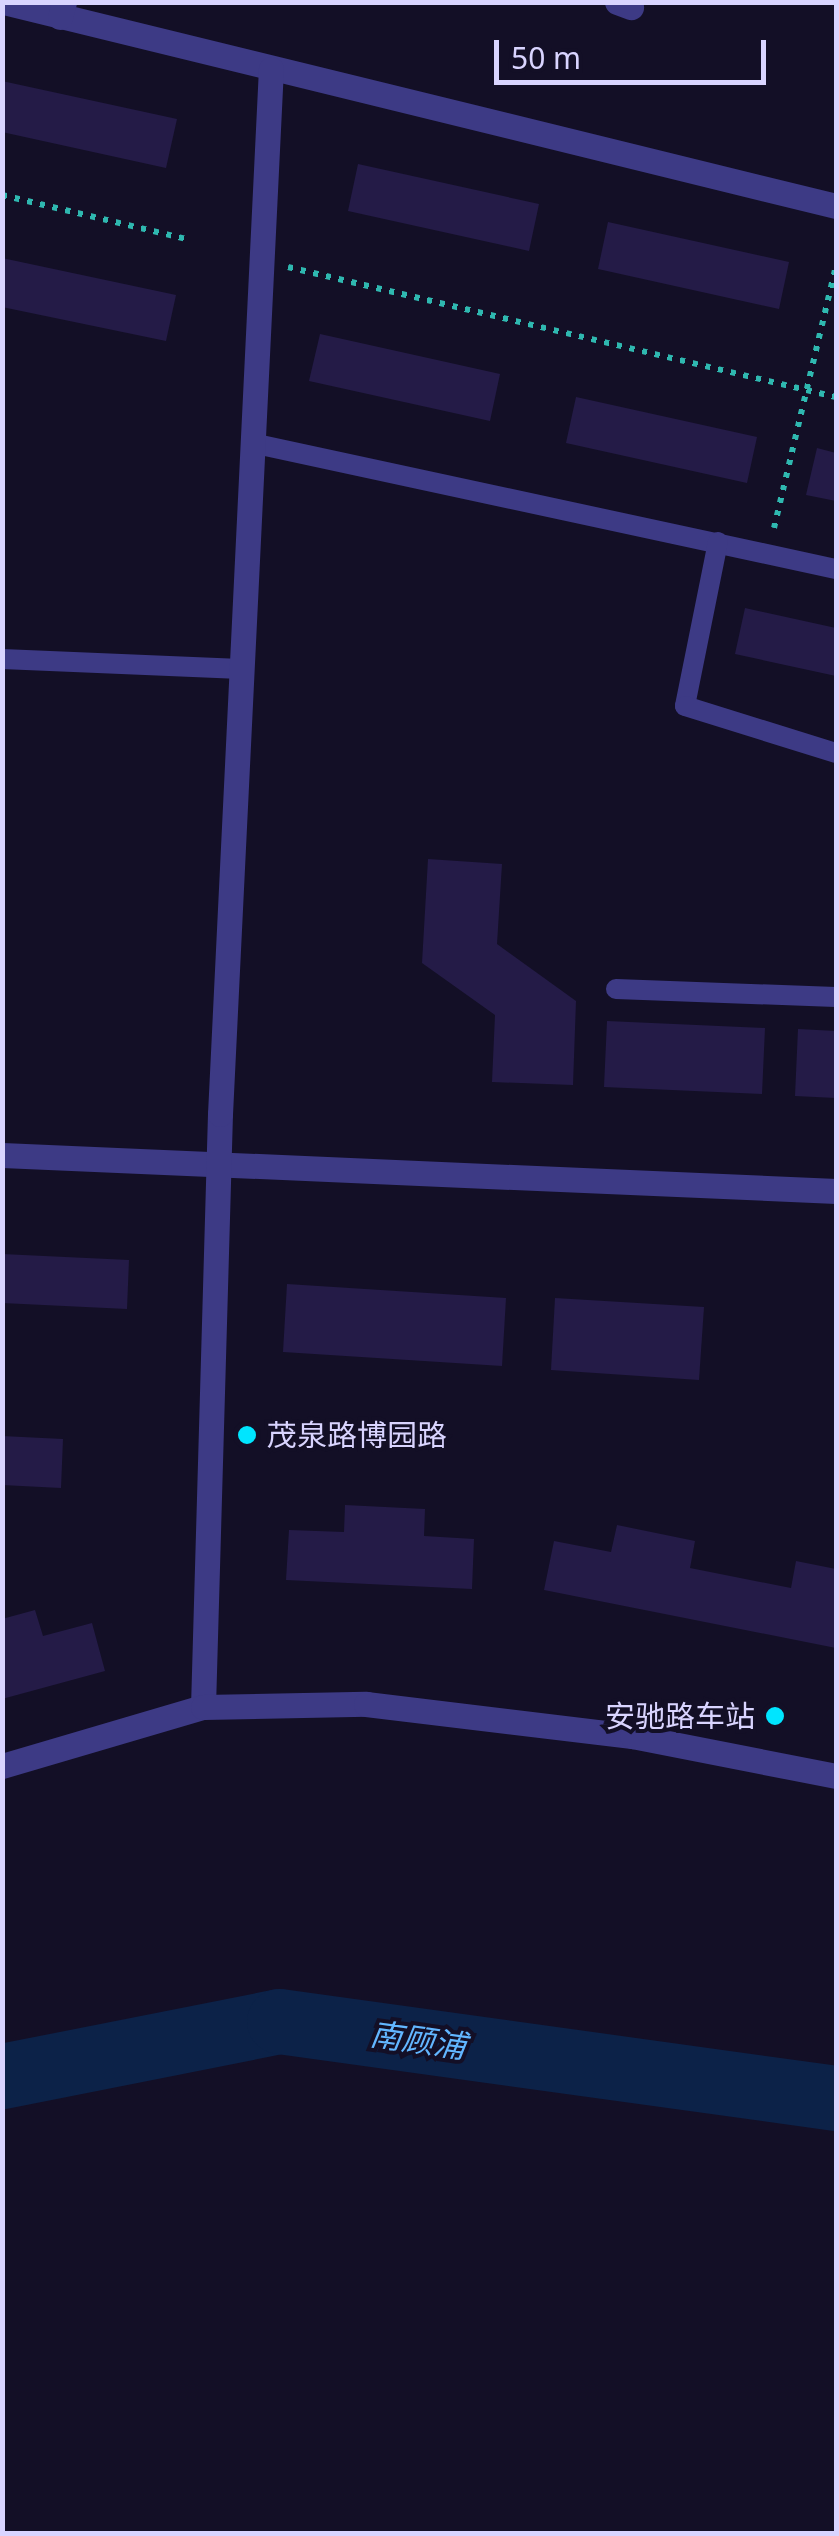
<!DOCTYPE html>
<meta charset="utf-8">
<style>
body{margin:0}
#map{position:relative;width:839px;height:2536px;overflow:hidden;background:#130f26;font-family:"Noto Sans","Noto Sans SC",sans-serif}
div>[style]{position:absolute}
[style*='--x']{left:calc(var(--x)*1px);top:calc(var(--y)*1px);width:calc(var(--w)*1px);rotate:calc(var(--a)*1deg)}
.river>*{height:65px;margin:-32.5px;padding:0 32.5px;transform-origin:32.5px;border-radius:32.5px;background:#0c2248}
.building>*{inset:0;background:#241b47}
.path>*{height:6px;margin-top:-3px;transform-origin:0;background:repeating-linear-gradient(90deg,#2fb8b0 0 5px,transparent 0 13px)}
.service>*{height:20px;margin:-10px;padding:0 10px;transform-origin:10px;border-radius:10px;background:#3d3a85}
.minor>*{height:25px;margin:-12.5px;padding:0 12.5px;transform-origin:12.5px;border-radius:12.5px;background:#3d3a85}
.tertiary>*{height:25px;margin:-12.5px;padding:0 12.5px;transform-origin:12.5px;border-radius:12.5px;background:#3d3a85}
.dots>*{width:28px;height:28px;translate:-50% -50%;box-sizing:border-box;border:5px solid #130f26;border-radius:50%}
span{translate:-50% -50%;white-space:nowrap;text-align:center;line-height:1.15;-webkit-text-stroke:8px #130f26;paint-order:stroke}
.poi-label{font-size:30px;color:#d9d4ff}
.left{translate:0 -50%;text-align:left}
.right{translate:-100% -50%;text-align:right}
.water-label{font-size:32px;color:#62b6ff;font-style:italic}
.frame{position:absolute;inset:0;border:5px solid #d9d4ff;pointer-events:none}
.scale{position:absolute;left:494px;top:40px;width:272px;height:45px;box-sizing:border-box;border:5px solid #d9d4ff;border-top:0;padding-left:12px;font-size:30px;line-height:35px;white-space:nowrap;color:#d9d4ff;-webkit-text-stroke:8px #130f26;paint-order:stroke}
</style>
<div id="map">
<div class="river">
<div style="--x:2;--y:2076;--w:282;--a:-11.2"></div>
<div style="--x:279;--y:2021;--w:562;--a:7.87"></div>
</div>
<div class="building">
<div style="clip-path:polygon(2px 81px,177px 119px,166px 168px,2px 132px)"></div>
<div style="clip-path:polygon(358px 164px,539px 204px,529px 251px,348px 211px)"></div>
<div style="clip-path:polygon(608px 222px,789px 262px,779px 309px,598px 269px)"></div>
<div style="clip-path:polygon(2px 258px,176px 295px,166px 341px,2px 307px)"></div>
<div style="clip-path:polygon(320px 334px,500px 374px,490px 421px,309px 381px)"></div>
<div style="clip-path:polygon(576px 397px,757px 437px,747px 483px,566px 443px)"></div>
<div style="clip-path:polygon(817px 448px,836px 453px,836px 501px,806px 495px)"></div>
<div style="clip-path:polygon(745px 608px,836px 628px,836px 676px,735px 654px)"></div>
<div style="clip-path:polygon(428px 859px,502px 864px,497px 944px,576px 1001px,573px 1085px,492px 1082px,495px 1015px,422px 963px)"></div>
<div style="clip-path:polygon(607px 1021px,765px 1028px,762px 1094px,604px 1087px)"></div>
<div style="clip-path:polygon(798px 1029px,836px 1031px,836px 1098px,795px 1096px)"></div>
<div style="clip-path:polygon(2px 1254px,129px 1260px,127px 1309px,2px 1303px)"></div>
<div style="clip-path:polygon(287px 1284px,506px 1298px,502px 1366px,283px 1352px)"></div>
<div style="clip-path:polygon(555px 1298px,704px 1307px,699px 1380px,551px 1370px)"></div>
<div style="clip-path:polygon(2px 1436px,63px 1439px,61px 1488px,2px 1485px)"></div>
<div style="clip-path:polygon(345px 1505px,425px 1509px,424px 1536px,474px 1539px,472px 1589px,286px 1580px,289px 1530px,344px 1532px)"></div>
<div style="clip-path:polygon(617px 1525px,695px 1541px,690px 1568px,791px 1588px,796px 1561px,836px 1569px,836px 1648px,544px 1590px,554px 1541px,611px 1552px)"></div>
<div style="clip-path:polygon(35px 1610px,43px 1636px,92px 1623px,105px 1671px,2px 1699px,2px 1619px)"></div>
</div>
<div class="path">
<div style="--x:2;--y:195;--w:189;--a:13.4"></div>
<div style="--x:288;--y:267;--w:563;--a:13.35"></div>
<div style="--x:774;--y:528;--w:270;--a:-76.7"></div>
</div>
<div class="service">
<div style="--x:252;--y:443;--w:597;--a:12.18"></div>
<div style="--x:718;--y:542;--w:167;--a:101.4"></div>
<div style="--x:685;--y:706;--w:158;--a:17.3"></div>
<div style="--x:2;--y:659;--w:239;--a:2.4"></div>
<div style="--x:616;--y:989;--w:220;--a:2.1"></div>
</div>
<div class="minor">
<div style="--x:4;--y:2;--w:857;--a:13.78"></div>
<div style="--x:2;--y:1155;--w:835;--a:2.47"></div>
<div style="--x:203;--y:1707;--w:593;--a:-88.36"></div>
<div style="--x:220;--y:1114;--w:1046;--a:-87.21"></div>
<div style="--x:2;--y:1766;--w:209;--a:-16.4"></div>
<div style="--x:203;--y:1707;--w:163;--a:-1.1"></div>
<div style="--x:366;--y:1704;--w:268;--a:6.9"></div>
<div style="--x:632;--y:1736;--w:208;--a:11.1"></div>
</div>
<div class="tertiary">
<div style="--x:617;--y:2;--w:15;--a:20"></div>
<div style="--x:60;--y:17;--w:16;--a:-75"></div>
</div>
<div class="dots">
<div style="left:247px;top:1435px;background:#00e5ff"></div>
<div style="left:775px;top:1716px;background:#00e5ff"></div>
</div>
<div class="poi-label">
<span class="left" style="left:267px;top:1435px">茂泉路博园路</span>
<span class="right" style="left:755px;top:1716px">安驰路车站</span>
</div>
<div class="water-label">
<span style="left:418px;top:2040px;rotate:8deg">南顾浦</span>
</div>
<div class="frame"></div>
<div class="scale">50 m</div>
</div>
